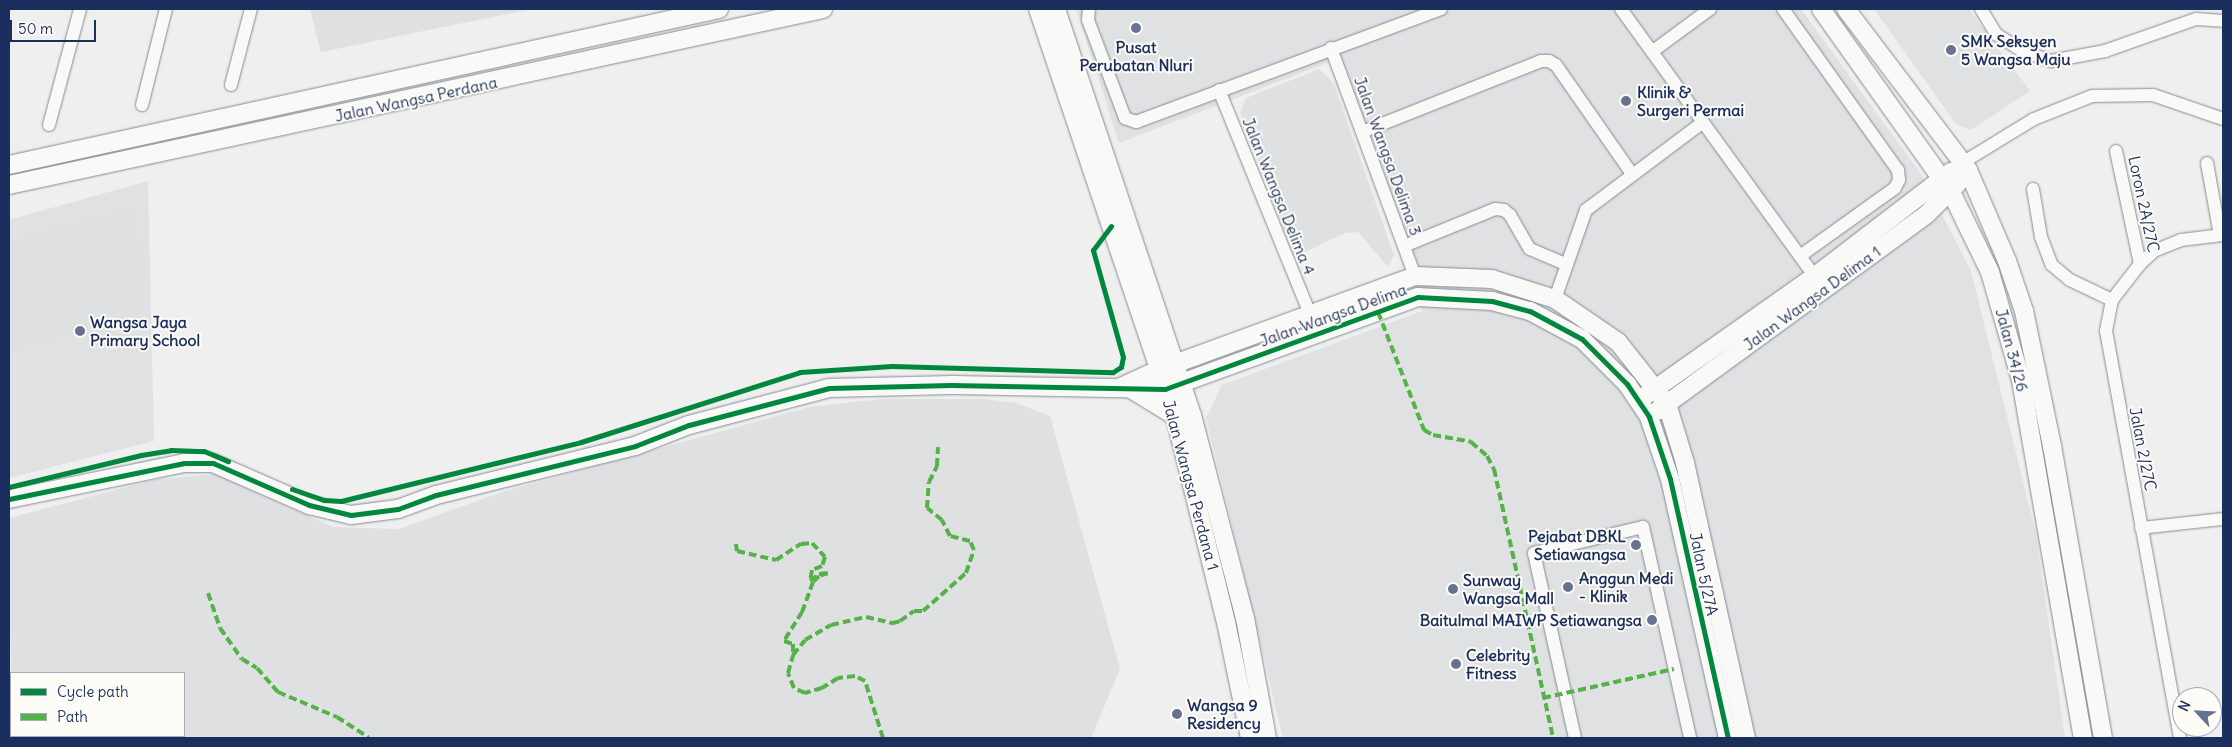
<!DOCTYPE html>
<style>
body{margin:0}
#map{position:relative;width:2232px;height:747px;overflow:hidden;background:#efefef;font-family:Delius,sans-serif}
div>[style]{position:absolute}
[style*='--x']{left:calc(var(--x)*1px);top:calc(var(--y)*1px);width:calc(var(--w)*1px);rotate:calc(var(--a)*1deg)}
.built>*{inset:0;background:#dfe1e2}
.green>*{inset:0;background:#dee0e2}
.roads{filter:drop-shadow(0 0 1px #868a93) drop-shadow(0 0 1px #868a93)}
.street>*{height:12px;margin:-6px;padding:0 6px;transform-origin:6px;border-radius:6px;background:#f9f9f8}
.secondary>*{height:18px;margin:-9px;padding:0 9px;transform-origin:9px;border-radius:9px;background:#f9f9f8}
.quiet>*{height:4px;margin-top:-2px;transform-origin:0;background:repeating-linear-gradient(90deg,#55b248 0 8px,transparent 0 12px)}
.cycleway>*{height:5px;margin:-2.5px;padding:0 2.5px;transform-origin:2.5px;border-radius:2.5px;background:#00873e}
.dots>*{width:14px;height:14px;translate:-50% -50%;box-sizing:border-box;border:2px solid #fdfcf7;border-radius:50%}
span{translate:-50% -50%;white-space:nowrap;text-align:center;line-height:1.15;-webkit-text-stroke:4px #fdfcf7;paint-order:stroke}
.poi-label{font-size:16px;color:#1b2f5e;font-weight:700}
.left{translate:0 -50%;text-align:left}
.right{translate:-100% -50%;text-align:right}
.street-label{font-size:16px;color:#1b2f5e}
.frame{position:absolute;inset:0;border:10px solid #1b2f5e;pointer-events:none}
.legend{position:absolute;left:10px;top:672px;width:175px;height:65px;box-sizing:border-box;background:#fdfcf7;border:1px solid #a3aaba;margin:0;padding:6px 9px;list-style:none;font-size:15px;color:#1b2f5e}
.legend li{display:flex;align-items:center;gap:10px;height:25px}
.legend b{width:25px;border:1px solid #a3aaba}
.north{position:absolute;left:2172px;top:687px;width:50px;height:50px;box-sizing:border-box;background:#fdfcf7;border:1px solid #a3aaba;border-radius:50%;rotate:295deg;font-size:14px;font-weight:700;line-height:20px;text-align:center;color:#1b2f5e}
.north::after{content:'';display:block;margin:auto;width:18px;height:22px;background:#657291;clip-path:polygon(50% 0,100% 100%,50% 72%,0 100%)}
.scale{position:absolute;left:10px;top:20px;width:86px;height:22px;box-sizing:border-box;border:2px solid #1b2f5e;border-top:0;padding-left:6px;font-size:15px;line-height:18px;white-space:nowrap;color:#1b2f5e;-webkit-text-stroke:4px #fdfcf7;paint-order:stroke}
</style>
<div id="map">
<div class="built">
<div style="clip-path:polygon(1076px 9px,1801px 9px,1921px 174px,1971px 271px,2036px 534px,2065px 738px,1283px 738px,1206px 418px,1222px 385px,1422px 311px,1330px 62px,1119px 143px)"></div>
<div style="clip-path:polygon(1874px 9px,1969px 9px,2030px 91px,1971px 130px,1956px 124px)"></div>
<div style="clip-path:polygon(148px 181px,154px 441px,9px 478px,9px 220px)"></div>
</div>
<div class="green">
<div style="clip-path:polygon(310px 9px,532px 9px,321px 52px)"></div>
<div style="clip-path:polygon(1319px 69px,1334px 84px,1394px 255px,1388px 267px,1358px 232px,1345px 233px,1294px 257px,1240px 112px,1246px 98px)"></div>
<div style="clip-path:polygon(135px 208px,141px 319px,9px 348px,9px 242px)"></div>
<div style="clip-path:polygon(881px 399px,983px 399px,1016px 403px,1050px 416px,1120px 669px,1091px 738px,26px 738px,25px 736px,184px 736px,184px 673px,11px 673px,11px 687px,9px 518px,153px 480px,214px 474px,333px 527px,399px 529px,502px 492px,809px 407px)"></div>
</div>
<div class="roads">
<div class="street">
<div style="--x:1089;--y:9;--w:11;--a:95"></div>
<div style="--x:1088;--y:20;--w:105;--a:69.3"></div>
<div style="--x:1125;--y:118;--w:12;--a:20"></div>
<div style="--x:1136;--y:122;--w:325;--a:-20.3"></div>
<div style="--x:1621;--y:9;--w:338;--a:54.1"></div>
<div style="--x:1783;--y:9;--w:198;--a:54.5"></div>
<div style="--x:1898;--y:170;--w:10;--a:84"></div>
<div style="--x:1899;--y:180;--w:9;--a:117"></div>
<div style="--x:1895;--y:188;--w:117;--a:144.4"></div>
<div style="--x:1981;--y:9;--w:29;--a:59"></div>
<div style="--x:1996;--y:34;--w:31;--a:33"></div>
<div style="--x:2022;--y:51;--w:31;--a:19"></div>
<div style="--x:2051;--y:61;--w:55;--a:-10.5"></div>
<div style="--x:2105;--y:51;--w:96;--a:-19.4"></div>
<div style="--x:2196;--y:19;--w:27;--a:4"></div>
<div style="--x:1331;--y:48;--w:243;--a:69.8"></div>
<div style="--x:1653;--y:51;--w:71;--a:-36.4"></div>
<div style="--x:231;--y:85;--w:79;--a:-75.3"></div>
<div style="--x:1219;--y:90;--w:242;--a:67.9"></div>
<div style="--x:1310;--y:314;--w:13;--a:39"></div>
<div style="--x:1320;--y:322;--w:7;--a:8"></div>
<div style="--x:1327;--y:323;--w:48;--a:-23.4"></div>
<div style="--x:1371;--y:304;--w:19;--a:3"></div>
<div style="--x:142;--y:105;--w:99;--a:-76"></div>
<div style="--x:49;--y:125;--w:120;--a:-75"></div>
<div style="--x:1362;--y:132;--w:193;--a:-21.6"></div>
<div style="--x:1541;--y:61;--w:8;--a:0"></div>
<div style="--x:1549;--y:61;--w:8;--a:30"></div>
<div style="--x:1556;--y:65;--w:133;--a:55.1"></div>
<div style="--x:2116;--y:151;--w:116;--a:78"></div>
<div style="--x:1962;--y:163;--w:84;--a:-31.4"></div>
<div style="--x:2034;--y:119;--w:62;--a:-21.6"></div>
<div style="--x:2092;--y:96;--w:61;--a:-0.9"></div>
<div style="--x:2153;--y:95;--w:74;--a:18.9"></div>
<div style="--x:2207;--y:163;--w:73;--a:79.8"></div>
<div style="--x:2033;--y:189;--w:49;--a:80.5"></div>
<div style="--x:2041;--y:237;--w:30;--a:69"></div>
<div style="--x:2052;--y:265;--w:23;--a:40"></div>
<div style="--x:2070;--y:280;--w:47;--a:25.5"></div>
<div style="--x:1404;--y:246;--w:98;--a:-22.1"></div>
<div style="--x:1495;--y:209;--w:9;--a:6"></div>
<div style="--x:1504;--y:210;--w:8;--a:40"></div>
<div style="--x:1510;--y:215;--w:39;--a:60"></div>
<div style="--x:1530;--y:249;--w:39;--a:23"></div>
<div style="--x:1555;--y:299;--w:94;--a:-70.8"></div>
<div style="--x:1586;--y:210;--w:146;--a:-36.9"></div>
<div style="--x:2141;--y:528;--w:82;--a:-6.3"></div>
<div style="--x:1575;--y:738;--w:189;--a:-102.5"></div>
<div style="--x:1534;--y:553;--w:112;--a:-13.4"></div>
<div style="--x:1643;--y:527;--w:216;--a:77.4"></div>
<div style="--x:2180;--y:738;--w:414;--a:-100.3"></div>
<div style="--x:2106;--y:331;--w:32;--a:-79"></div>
<div style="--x:2112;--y:300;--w:46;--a:-52.1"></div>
<div style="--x:2140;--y:264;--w:19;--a:-43"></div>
<div style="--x:2154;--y:251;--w:29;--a:-22"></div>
<div style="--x:2181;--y:240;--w:42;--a:-6.8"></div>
</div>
<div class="secondary">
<div style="--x:1038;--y:9;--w:429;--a:71.4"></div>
<div style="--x:1175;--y:416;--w:212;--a:76.1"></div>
<div style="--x:1226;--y:622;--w:118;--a:78.3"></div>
<div style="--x:1056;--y:9;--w:428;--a:71.5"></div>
<div style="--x:1192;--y:415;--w:210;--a:75.4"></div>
<div style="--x:1245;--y:618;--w:122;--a:79.6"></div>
<div style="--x:1821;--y:9;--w:224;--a:54.6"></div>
<div style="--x:1951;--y:192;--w:89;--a:64"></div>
<div style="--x:1990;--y:272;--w:112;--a:74"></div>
<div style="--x:2021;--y:380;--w:363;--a:80.2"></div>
<div style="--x:1846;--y:9;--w:202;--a:52.8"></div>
<div style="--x:1968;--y:170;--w:99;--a:66.8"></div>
<div style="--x:2007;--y:261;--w:53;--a:71.2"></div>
<div style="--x:2024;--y:311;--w:138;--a:78.3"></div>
<div style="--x:2052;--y:446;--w:296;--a:80.1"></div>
<div style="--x:9;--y:165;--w:727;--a:-12.39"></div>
<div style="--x:9;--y:185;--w:833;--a:-12.2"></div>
<div style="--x:1121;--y:387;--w:41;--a:-24.7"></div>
<div style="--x:1158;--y:370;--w:274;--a:-20.1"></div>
<div style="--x:1415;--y:276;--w:77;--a:2.2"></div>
<div style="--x:1492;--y:279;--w:66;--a:17.6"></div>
<div style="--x:1555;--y:299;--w:76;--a:34.3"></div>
<div style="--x:1618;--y:342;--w:79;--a:51.7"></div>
<div style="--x:1667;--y:404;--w:62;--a:73"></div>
<div style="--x:1685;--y:463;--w:282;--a:77.5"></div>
<div style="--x:1131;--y:389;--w:52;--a:31.5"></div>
<div style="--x:1645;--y:396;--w:207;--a:-35.2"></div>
<div style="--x:1814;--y:277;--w:173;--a:-37.5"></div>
<div style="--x:1657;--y:411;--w:334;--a:-36.1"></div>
<div style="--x:1927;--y:214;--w:44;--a:-45"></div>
<div style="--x:9;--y:499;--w:179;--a:-11.6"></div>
<div style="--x:184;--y:463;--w:29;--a:0"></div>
<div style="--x:213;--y:463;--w:105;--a:23.6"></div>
<div style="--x:309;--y:505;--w:43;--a:13.4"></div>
<div style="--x:351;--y:515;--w:47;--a:-7.3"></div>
<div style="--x:398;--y:509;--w:40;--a:-20.2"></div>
<div style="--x:436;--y:495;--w:205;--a:-13.8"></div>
<div style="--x:635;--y:446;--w:58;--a:-21.3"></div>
<div style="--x:689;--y:425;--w:145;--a:-14.8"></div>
<div style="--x:829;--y:388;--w:122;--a:-1.4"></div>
<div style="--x:951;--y:385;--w:214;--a:1.1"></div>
<div style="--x:1165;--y:389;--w:269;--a:-20"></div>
<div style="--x:1418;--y:297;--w:74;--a:3.1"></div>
<div style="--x:1492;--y:301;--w:39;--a:15"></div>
<div style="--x:1530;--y:311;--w:59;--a:28.3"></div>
<div style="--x:1582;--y:339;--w:64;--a:45"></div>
<div style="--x:1627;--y:384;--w:40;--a:56"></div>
<div style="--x:1649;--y:417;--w:65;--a:71.3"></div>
<div style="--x:1670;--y:479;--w:265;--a:77.4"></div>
<div style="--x:9;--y:727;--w:7;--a:74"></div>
</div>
</div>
<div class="quiet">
<div style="--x:1378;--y:312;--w:127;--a:68.7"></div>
<div style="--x:1424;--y:430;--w:10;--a:29"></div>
<div style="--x:1433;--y:435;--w:39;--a:10"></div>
<div style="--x:1471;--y:442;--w:21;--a:41"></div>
<div style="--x:1487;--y:456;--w:15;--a:62"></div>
<div style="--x:1494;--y:469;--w:275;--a:77.6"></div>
<div style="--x:736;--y:544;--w:7;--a:82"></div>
<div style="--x:737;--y:551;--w:40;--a:13"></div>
<div style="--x:776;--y:560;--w:30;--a:-33"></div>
<div style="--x:801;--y:544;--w:11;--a:-5"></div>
<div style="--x:812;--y:543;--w:19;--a:47"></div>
<div style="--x:825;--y:557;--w:9;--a:108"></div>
<div style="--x:822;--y:566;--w:11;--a:158"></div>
<div style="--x:812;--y:570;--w:11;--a:100"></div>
<div style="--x:810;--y:581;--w:11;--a:-38"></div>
<div style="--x:819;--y:574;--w:9;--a:-6"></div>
<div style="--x:828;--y:573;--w:9;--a:162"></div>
<div style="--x:819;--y:576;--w:8;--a:135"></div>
<div style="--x:813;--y:582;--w:32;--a:110"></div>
<div style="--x:802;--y:612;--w:34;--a:122"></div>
<div style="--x:784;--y:641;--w:9;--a:18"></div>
<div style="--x:793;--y:644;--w:11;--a:90"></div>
<div style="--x:208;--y:593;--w:37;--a:71"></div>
<div style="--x:220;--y:628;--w:38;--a:55"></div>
<div style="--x:242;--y:659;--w:17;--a:31"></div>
<div style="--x:257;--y:668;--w:32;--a:49"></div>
<div style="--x:278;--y:692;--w:64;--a:23"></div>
<div style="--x:337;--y:717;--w:38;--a:33"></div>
<div style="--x:1543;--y:698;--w:134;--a:-12.5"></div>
<div style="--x:883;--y:738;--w:60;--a:-107.5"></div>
<div style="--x:865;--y:681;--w:11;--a:-153"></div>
<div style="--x:855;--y:676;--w:17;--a:173"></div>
<div style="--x:838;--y:678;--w:19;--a:148"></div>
<div style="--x:822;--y:688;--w:18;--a:164"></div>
<div style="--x:805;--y:693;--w:12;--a:-156"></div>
<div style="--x:794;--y:688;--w:16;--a:-112"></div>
<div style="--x:788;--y:673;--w:19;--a:-74"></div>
<div style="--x:793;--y:655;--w:19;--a:-51"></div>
<div style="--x:805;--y:640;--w:30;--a:-30"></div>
<div style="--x:831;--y:625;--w:36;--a:-13"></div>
<div style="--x:866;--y:617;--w:28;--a:13"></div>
<div style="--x:893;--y:623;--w:7;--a:-16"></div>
<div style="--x:900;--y:621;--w:17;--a:-36"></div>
<div style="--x:914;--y:611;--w:9;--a:0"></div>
<div style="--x:923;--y:611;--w:57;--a:-41.5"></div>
<div style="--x:966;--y:573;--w:24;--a:-71"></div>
<div style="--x:974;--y:550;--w:10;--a:-114"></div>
<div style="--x:970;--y:541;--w:21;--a:-166"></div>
<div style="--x:950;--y:536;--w:18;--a:-117"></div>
<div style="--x:942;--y:520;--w:19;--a:-141"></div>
<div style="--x:927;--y:508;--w:26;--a:-86"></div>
<div style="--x:929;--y:482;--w:18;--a:-63"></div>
<div style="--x:937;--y:466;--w:19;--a:-87"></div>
</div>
<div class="cycleway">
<div style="--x:9;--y:487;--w:136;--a:-13.6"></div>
<div style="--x:141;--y:455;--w:30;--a:-9"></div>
<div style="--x:171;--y:450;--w:33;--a:2"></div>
<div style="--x:204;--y:451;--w:26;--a:23"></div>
<div style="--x:292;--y:489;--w:34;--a:19"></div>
<div style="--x:324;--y:500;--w:17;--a:3"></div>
<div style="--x:341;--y:501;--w:247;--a:-13.8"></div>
<div style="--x:581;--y:442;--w:230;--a:-17.7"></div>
<div style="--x:800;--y:372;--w:92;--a:-3.7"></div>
<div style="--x:892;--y:366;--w:221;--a:1.6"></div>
<div style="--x:1113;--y:372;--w:9;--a:-32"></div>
<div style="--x:1121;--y:367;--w:10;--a:-79"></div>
<div style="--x:1123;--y:357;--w:111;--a:-105.7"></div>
<div style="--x:1093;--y:250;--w:30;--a:-53"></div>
<div style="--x:9;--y:499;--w:179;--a:-11.6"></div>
<div style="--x:184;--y:463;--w:29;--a:0"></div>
<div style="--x:213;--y:463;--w:105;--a:23.6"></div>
<div style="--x:309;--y:505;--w:43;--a:13.4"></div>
<div style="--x:351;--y:515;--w:47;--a:-7.3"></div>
<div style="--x:398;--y:509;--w:40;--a:-20.2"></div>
<div style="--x:436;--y:495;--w:205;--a:-13.8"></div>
<div style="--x:635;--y:446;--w:58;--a:-21.3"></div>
<div style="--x:689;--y:425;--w:145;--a:-14.8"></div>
<div style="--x:829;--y:388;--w:122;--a:-1.4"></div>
<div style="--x:951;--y:385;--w:214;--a:1.1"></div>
<div style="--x:1165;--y:389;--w:269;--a:-20"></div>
<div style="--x:1418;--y:297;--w:74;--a:3.1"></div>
<div style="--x:1492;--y:301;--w:39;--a:15"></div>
<div style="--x:1530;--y:311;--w:59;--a:28.3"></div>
<div style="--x:1582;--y:339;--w:64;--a:45"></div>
<div style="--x:1627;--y:384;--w:40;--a:56"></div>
<div style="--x:1649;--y:417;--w:65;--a:71.3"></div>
<div style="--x:1670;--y:479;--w:265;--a:77.4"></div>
</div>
<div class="dots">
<div style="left:1136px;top:28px;background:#657291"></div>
<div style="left:1951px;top:50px;background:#657291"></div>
<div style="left:1626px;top:101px;background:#657291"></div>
<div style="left:80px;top:331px;background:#657291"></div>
<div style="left:1636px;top:545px;background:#657291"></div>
<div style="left:1568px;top:587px;background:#657291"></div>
<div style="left:1453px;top:589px;background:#657291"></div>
<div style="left:1652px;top:620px;background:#657291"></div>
<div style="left:1456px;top:664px;background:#657291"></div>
<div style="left:1177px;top:714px;background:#657291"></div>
</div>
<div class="poi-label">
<span class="left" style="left:1961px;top:50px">SMK Seksyen<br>5 Wangsa Maju</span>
<span style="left:1136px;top:56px">Pusat<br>Perubatan Nluri</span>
<span class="left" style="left:1637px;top:101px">Klinik &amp;<br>Surgeri Permai</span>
<span class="left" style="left:90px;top:331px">Wangsa Jaya<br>Primary School</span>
<span class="right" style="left:1626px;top:545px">Pejabat DBKL<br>Setiawangsa</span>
<span class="left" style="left:1579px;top:587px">Anggun Medi<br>- Klinik</span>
<span class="left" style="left:1463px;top:589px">Sunway<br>Wangsa Mall</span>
<span class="right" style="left:1642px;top:620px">Baitulmal MAIWP Setiawangsa</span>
<span class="left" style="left:1466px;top:664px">Celebrity<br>Fitness</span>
<span class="left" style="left:1187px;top:714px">Wangsa 9<br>Residency</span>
</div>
<div class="street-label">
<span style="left:416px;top:99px;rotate:-12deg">Jalan Wangsa Perdana</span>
<span style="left:1388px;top:156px;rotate:70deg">Jalan Wangsa Delima 3</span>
<span style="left:1279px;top:196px;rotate:68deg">Jalan Wangsa Delima 4</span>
<span style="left:2144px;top:204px;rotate:78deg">Loron 2A/27C</span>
<span style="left:1812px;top:298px;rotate:-36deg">Jalan Wangsa Delima 1</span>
<span style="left:1333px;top:315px;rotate:-20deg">Jalan Wangsa Delima</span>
<span style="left:2012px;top:350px;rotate:75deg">Jalan 34/26</span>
<span style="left:2143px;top:449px;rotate:79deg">Jalan 2/27C</span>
<span style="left:1191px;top:485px;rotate:75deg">Jalan Wangsa Perdana 1</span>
<span style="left:1704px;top:574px;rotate:78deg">Jalan 5/27A</span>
</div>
<div class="frame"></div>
<ul class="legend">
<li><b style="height:6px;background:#00873e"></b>Cycle path</li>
<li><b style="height:6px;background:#55b248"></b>Path</li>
</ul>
<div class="north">N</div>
<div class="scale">50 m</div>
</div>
